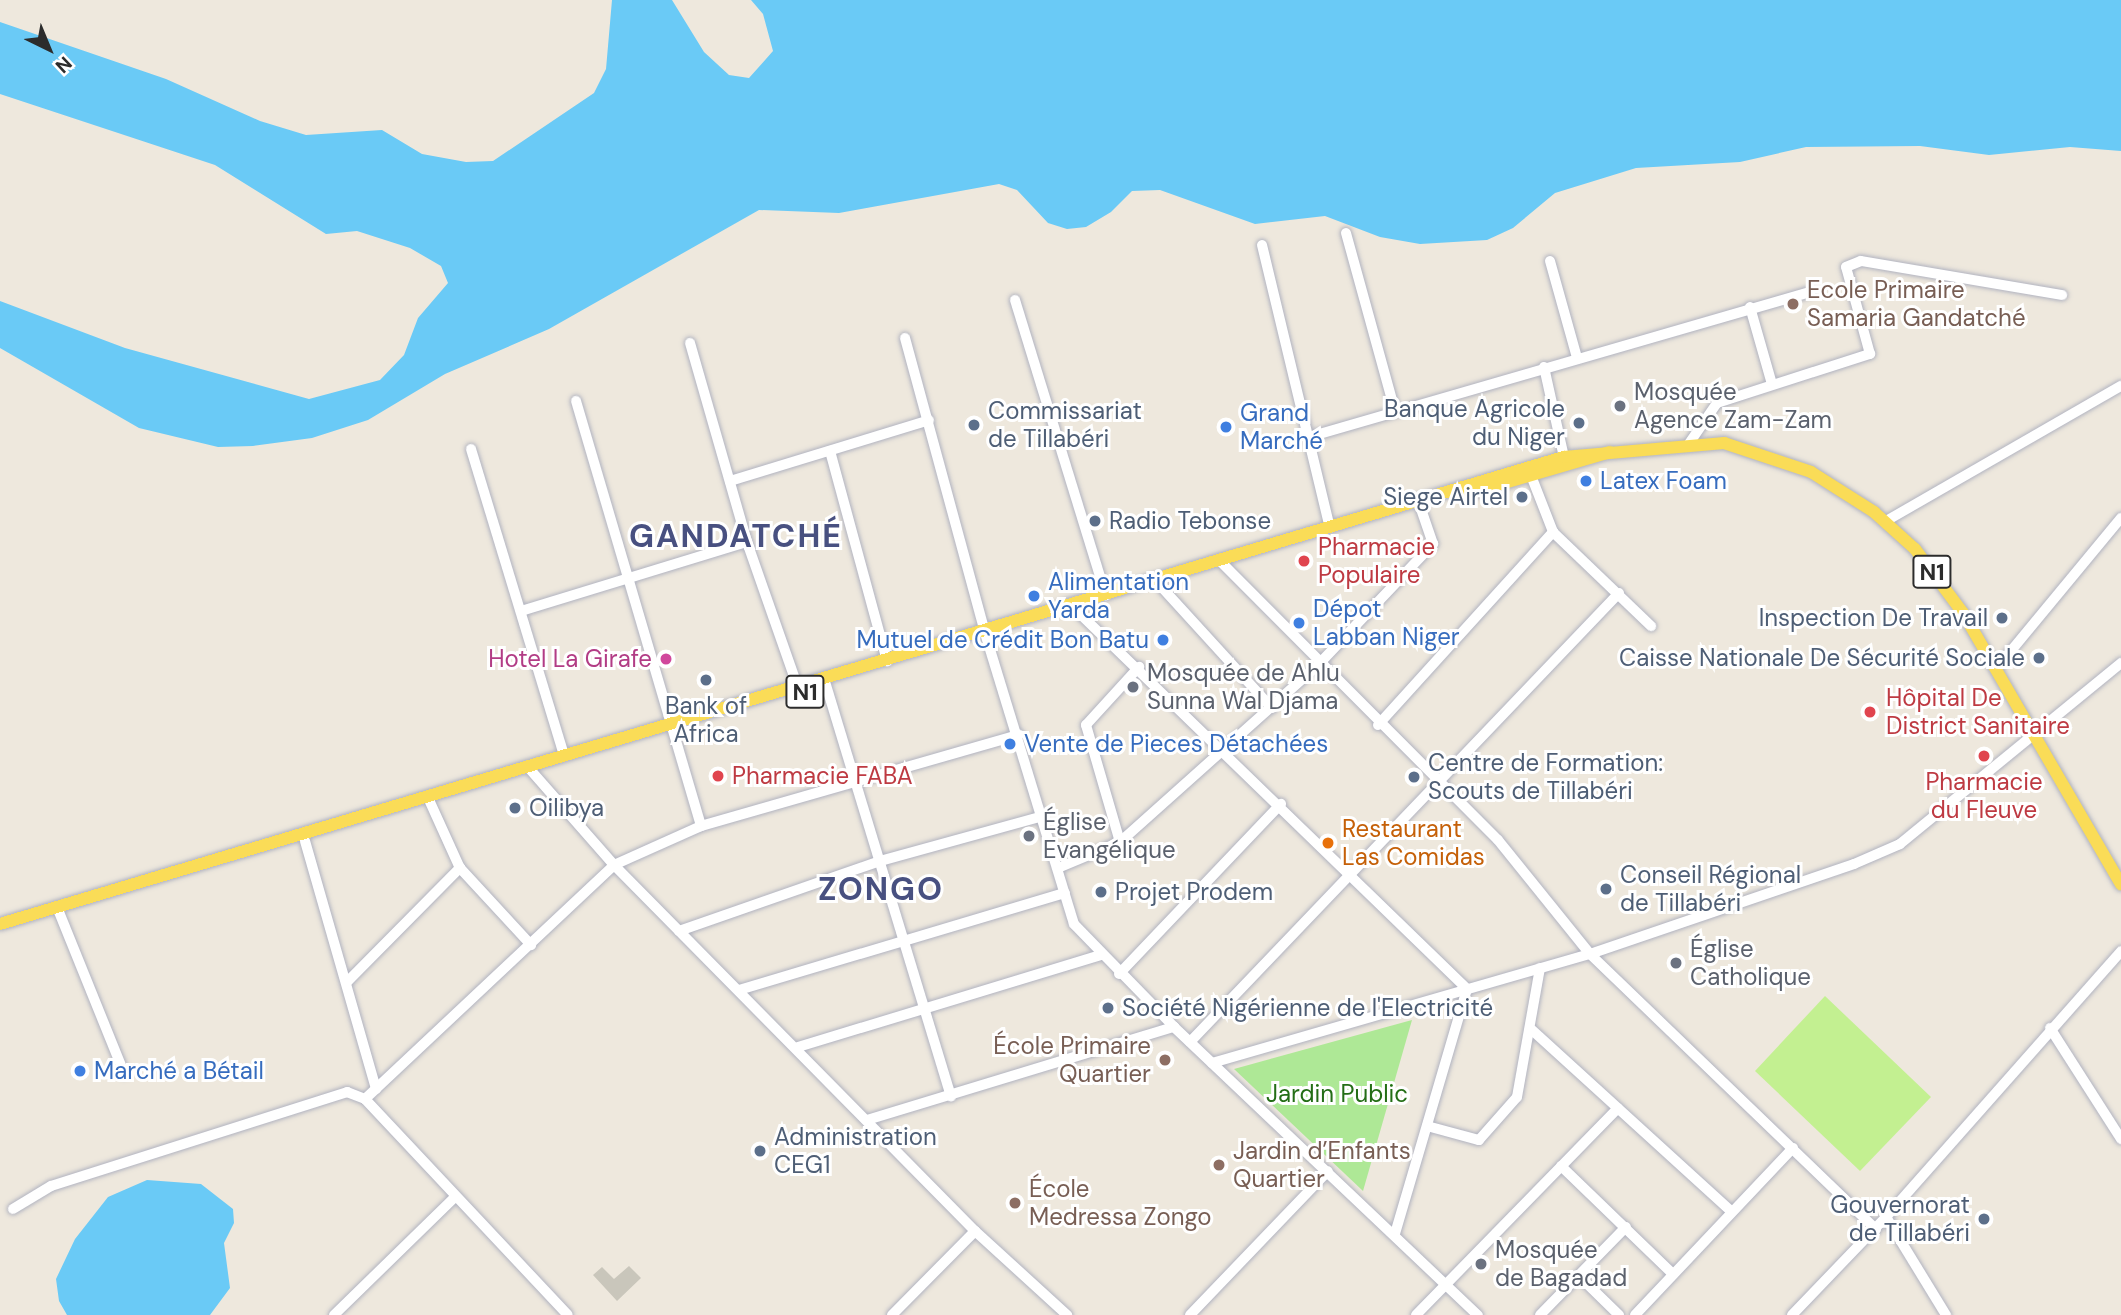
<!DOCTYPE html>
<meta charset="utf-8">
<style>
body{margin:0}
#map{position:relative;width:2121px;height:1315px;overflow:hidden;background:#eee8dd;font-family:"DM Sans",sans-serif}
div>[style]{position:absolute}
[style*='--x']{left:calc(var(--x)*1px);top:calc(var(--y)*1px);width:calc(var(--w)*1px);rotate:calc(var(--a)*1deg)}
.green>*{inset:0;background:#aee896}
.pitch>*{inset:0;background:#c3f091}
.water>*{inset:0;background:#6acaf6}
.building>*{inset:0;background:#c9c6bb}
.roads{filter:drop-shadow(0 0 2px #b1b3c0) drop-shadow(0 0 2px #b1b3c0)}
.minor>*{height:10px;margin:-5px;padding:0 5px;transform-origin:5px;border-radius:5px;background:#fff}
.major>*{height:12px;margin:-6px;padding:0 6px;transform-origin:6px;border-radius:6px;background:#fadc57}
.dots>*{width:19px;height:19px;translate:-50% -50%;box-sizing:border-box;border:4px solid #fff;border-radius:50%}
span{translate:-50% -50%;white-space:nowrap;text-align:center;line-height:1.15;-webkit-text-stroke:6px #fff;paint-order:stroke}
.shield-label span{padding:2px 5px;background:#fff;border:2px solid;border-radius:5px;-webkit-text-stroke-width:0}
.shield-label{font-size:23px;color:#2c2c2c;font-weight:700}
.education-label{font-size:24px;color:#785e54}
.left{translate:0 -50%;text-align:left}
.right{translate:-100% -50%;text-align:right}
.worship-label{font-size:24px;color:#5b616d}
.service-label{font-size:24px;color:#4e5e75}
.shop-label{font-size:24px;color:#366cbe}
.health-label{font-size:24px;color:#be3a42}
.hotel-label{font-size:24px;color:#b23c85}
.food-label{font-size:24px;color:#c56008}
.park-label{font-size:24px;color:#246e16}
.district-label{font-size:32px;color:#485080;font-weight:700;letter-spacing:2px}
.north{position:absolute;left:14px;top:14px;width:70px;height:70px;-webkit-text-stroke:5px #fff;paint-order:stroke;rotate:137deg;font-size:19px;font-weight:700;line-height:28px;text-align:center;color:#2c2c2c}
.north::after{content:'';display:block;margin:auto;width:24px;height:32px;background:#2c2c2c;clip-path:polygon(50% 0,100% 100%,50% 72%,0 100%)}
</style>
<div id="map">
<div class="green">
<div style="clip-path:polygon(1412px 1020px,1363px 1191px,1234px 1069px)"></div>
</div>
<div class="pitch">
<div style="clip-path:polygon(1825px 996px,1931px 1097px,1860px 1171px,1755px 1071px)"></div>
</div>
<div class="water">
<div style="clip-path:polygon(612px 0,672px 0,704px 52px,729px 75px,749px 78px,773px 51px,763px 14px,751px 0,2121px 0,2121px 151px,2070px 147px,1989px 155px,1920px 146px,1806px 147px,1740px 162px,1636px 168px,1555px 193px,1513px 228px,1487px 240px,1420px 244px,1380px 237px,1325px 216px,1255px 224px,1160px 190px,1132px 191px,1111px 212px,1086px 227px,1067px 229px,1048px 223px,1017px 190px,999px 184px,839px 213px,759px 210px,549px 329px,445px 374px,368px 420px,312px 438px,253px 446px,218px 447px,139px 428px,0 348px,0 301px,125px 348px,309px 399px,380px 380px,404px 355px,418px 318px,448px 283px,441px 266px,410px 248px,357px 231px,326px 234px,215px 165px,0 94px,0 22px,166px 79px,260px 121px,306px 135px,382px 130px,422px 154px,466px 162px,493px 161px,594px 93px,606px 69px)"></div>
<div style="clip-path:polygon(147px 1180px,201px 1184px,233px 1209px,234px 1223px,224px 1243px,230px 1288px,210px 1315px,67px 1315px,59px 1301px,56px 1279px,75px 1239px,108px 1197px)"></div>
</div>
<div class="building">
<div style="clip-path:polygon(629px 1266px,641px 1278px,617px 1301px,593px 1275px,602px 1267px,614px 1279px)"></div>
</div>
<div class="roads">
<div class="minor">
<div style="--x:1346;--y:233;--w:185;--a:74.6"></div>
<div style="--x:1262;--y:245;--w:291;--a:76.5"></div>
<div style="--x:1550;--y:261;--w:101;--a:74.4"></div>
<div style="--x:1015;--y:300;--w:309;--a:72.9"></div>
<div style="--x:1750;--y:307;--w:80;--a:74.1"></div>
<div style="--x:905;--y:338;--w:306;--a:74.8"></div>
<div style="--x:985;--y:633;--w:304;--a:73"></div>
<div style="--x:1074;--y:924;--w:144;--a:45.8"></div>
<div style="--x:1174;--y:1027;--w:419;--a:43.5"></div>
<div style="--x:690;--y:343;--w:207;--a:74"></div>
<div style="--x:747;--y:542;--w:160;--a:70.7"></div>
<div style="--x:1544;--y:367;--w:92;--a:77.5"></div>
<div style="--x:576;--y:401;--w:443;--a:73.6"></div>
<div style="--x:1309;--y:437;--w:522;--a:-16.14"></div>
<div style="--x:1688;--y:445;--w:51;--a:-55.4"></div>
<div style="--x:1717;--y:403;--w:161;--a:-17.8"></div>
<div style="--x:1870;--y:354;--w:90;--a:-105.4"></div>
<div style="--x:1846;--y:267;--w:16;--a:-22"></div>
<div style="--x:1861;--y:261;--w:204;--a:9.6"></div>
<div style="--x:471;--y:449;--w:320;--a:73.1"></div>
<div style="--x:830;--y:451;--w:218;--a:74.8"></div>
<div style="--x:1532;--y:478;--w:58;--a:68.7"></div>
<div style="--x:1553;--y:532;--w:136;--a:43.8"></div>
<div style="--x:730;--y:481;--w:208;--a:-17"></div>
<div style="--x:1886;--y:521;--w:271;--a:-29.9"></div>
<div style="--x:1221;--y:562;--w:392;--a:45.1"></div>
<div style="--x:1498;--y:840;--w:146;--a:51.1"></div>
<div style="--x:1590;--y:954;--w:397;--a:43.9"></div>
<div style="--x:1156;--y:581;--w:172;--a:47.6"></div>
<div style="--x:521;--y:611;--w:236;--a:-17"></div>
<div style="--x:1078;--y:612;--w:542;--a:44.1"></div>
<div style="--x:1467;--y:989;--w:255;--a:106.4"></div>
<div style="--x:1996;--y:669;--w:196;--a:-50.4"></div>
<div style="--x:826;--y:685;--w:430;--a:73.1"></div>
<div style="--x:1378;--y:725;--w:261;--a:-47.8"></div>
<div style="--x:527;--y:766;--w:132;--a:48.7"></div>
<div style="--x:614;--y:865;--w:514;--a:45.39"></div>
<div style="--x:975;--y:1231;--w:125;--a:42.4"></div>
<div style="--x:430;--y:802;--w:72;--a:65.6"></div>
<div style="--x:460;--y:868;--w:105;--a:47.3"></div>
<div style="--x:305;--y:841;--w:258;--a:74"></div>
<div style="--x:1120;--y:842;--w:122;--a:-106.2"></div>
<div style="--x:1086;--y:725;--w:79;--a:-47.6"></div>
<div style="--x:1058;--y:868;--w:67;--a:-22.8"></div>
<div style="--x:1120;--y:842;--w:267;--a:-41.8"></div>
<div style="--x:1319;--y:664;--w:166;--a:-46.5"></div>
<div style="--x:1433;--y:544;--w:40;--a:-108.9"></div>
<div style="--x:57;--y:907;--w:179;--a:68"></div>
<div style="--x:679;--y:931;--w:213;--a:-19.2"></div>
<div style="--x:880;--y:861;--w:169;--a:-15.4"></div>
<div style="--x:1119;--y:974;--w:235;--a:-46.4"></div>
<div style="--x:347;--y:982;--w:161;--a:-45.3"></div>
<div style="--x:739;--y:990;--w:340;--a:-16.6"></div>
<div style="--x:2050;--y:1028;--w:132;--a:57.4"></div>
<div style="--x:1532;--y:1030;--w:270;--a:42.3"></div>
<div style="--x:1190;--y:1042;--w:621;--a:-46.3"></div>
<div style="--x:798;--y:1047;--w:316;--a:-16.9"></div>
<div style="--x:1212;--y:1063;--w:393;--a:-16.1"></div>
<div style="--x:1590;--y:954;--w:279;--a:-18.8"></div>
<div style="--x:1854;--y:864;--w:50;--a:-23.5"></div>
<div style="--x:1900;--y:844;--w:286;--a:-39.3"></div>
<div style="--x:365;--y:1099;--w:342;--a:-43.2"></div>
<div style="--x:614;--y:865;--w:95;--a:-24.1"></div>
<div style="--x:701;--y:826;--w:331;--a:-16"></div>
<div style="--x:867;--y:1120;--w:321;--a:-16.9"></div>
<div style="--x:1427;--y:1126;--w:54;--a:15.1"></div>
<div style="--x:1479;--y:1140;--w:57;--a:-48.5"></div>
<div style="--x:1517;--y:1097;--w:131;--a:-79.9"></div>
<div style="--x:1561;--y:1166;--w:156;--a:44"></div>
<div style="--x:13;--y:1209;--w:44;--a:-31.2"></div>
<div style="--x:51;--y:1186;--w:311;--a:-17.6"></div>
<div style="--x:347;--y:1092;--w:19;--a:21"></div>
<div style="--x:365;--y:1099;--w:296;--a:46.8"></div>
<div style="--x:1886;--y:1217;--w:115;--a:58.5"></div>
<div style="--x:1579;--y:1276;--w:56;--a:44.3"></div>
<div style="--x:334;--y:1315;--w:169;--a:-44.3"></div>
<div style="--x:892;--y:1315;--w:118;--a:-45.3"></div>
<div style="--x:1190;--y:1315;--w:199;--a:-46.2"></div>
<div style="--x:1416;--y:1315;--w:289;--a:-45.7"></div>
<div style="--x:1540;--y:1315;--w:123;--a:-45.7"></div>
<div style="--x:1635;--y:1315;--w:230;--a:-46.6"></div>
<div style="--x:1792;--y:1315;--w:136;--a:-46.2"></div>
<div style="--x:1886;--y:1217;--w:355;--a:-48.5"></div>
</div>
<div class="major">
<div style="--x:1463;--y:495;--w:153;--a:-16.3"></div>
<div style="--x:0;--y:924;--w:1632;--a:-16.63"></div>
<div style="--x:1564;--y:457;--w:161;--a:-5"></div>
<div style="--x:1724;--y:443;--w:92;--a:18.4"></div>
<div style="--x:1811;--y:472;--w:75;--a:32.4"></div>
<div style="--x:1874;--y:512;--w:55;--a:42.1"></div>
<div style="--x:1915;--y:549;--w:80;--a:53.1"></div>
<div style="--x:1963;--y:613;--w:314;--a:59.8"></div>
</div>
</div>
<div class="dots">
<div style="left:1793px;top:304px;background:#8d6e63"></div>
<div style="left:1620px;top:406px;background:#6b7280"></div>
<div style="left:1579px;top:423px;background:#5c6f8a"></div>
<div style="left:974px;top:425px;background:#5c6f8a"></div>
<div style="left:1226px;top:427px;background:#3f7fe0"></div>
<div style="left:1586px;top:481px;background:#3f7fe0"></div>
<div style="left:1522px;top:497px;background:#5c6f8a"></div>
<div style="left:1095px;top:521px;background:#5c6f8a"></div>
<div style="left:1304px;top:561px;background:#e0444e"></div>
<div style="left:1034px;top:596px;background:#3f7fe0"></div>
<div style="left:2002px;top:618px;background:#5c6f8a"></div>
<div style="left:1299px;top:623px;background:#3f7fe0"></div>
<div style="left:1163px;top:640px;background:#3f7fe0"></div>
<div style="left:2039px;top:658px;background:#5c6f8a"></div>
<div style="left:666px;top:659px;background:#d1479c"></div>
<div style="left:706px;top:680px;background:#5c6f8a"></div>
<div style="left:1133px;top:687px;background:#6b7280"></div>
<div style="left:1870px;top:712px;background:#e0444e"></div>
<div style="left:1010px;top:744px;background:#3f7fe0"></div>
<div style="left:1984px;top:756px;background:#e0444e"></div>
<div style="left:718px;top:776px;background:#e0444e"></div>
<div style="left:1414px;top:777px;background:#5c6f8a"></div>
<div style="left:515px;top:808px;background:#5c6f8a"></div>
<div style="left:1029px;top:836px;background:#6b7280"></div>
<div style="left:1328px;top:843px;background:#e8710a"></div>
<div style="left:1606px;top:889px;background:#5c6f8a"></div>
<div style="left:1101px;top:892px;background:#5c6f8a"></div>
<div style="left:1676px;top:963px;background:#6b7280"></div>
<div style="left:1108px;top:1008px;background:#5c6f8a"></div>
<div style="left:1165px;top:1060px;background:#8d6e63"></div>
<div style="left:80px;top:1071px;background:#3f7fe0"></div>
<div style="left:760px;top:1151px;background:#5c6f8a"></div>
<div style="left:1219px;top:1165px;background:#8d6e63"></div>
<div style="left:1015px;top:1203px;background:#8d6e63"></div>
<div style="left:1984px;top:1219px;background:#5c6f8a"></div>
<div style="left:1481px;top:1264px;background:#6b7280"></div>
</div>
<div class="shield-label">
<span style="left:1932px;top:572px">N1</span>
<span style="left:805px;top:692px">N1</span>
</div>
<div class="education-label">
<span class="left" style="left:1807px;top:304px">Ecole Primaire<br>Samaria Gandatché</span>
<span class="right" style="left:1151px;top:1060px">École Primaire<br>Quartier</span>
<span class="left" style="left:1233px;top:1165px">Jardin d’Enfants<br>Quartier</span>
<span class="left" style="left:1029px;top:1203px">École<br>Medressa Zongo</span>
</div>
<div class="worship-label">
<span class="left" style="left:1634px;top:406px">Mosquée<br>Agence Zam-Zam</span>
<span class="left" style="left:1147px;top:687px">Mosquée de Ahlu<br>Sunna Wal Djama</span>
<span class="left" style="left:1043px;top:836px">Église<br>Evangélique</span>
<span class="left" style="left:1690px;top:963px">Église<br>Catholique</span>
<span class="left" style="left:1495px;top:1264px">Mosquée<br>de Bagadad</span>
</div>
<div class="service-label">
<span class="right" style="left:1565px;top:423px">Banque Agricole<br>du Niger</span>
<span class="left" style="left:988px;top:425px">Commissariat<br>de Tillabéri</span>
<span class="right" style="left:1508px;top:497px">Siege Airtel</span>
<span class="left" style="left:1109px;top:521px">Radio Tebonse</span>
<span class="right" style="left:1988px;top:618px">Inspection De Travail</span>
<span class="right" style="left:2025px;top:658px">Caisse Nationale De Sécurité Sociale</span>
<span style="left:706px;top:720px">Bank of<br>Africa</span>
<span class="left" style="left:1428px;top:777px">Centre de Formation:<br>Scouts de Tillabéri</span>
<span class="left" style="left:529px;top:808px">Oilibya</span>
<span class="left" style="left:1620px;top:889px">Conseil Régional<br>de Tillabéri</span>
<span class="left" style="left:1115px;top:892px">Projet Prodem</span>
<span class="left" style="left:1122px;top:1008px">Société Nigérienne de l'Electricité</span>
<span class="left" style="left:774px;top:1151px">Administration<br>CEG1</span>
<span class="right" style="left:1970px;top:1219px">Gouvernorat<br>de Tillabéri</span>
</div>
<div class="shop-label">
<span class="left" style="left:1240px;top:427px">Grand<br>Marché</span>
<span class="left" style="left:1600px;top:481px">Latex Foam</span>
<span class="left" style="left:1048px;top:596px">Alimentation<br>Yarda</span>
<span class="left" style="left:1313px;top:623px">Dépot<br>Labban Niger</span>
<span class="right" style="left:1149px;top:640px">Mutuel de Crédit Bon Batu</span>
<span class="left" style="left:1024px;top:744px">Vente de Pieces Détachées</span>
<span class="left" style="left:94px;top:1071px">Marché a Bétail</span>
</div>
<div class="health-label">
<span class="left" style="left:1318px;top:561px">Pharmacie<br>Populaire</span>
<span class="left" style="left:1886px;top:712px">Hôpital De<br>District Sanitaire</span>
<span class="left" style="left:732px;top:776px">Pharmacie FABA</span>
<span style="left:1984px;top:796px">Pharmacie<br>du Fleuve</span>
</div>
<div class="hotel-label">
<span class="right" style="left:652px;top:659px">Hotel La Girafe</span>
</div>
<div class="food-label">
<span class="left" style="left:1342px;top:843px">Restaurant<br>Las Comidas</span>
</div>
<div class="park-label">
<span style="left:1337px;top:1094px">Jardin Public</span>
</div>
<div class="district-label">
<span style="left:736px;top:536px">GANDATCHÉ</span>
<span style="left:881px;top:889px">ZONGO</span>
</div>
<div class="north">N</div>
</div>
